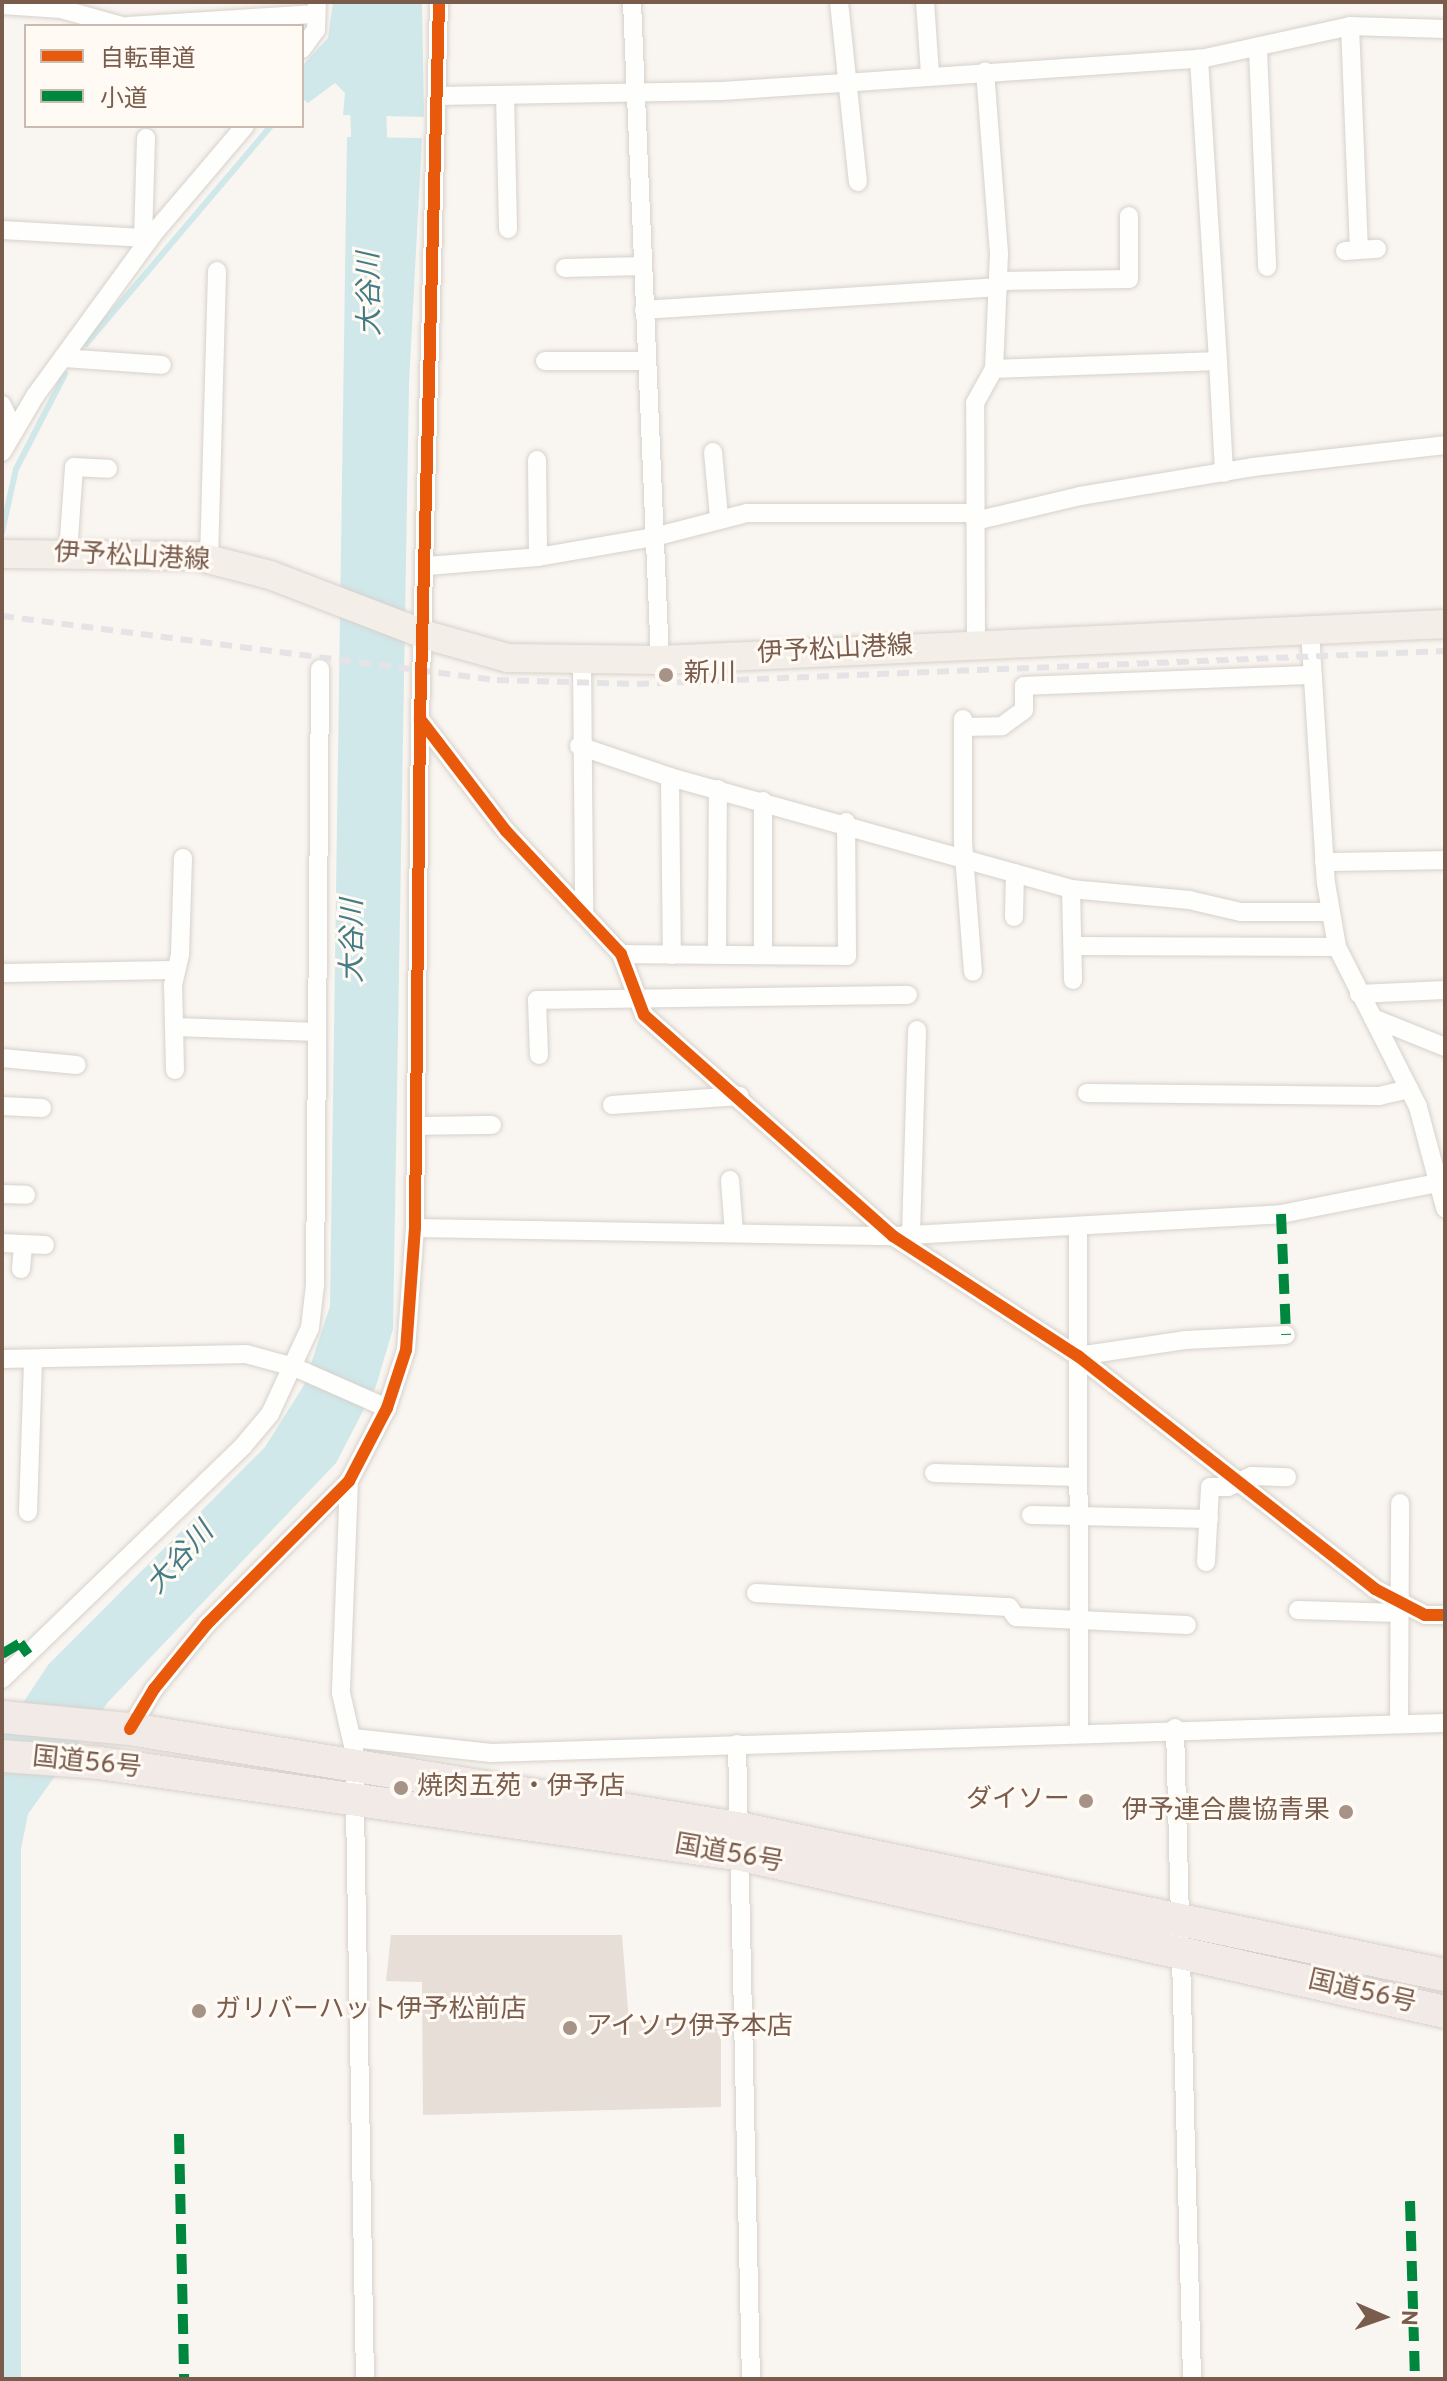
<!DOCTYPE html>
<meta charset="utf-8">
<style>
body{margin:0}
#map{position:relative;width:1447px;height:2381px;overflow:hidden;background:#f9f5f0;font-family:Overpass,"Noto Sans JP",sans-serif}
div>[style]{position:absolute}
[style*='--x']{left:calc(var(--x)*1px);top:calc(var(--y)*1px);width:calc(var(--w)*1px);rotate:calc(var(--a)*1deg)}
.water>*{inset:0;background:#d0e8ea}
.stream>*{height:6px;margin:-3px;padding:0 3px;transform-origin:3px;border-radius:3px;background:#d0e8ea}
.river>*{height:36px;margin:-18px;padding:0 18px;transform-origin:18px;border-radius:18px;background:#d0e8ea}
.building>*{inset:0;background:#e6ded7}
.roads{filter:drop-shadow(0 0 2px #d7d1cb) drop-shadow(0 0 2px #d7d1cb)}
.street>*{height:18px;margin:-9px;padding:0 9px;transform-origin:9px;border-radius:9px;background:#fefefd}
.primary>*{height:28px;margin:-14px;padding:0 14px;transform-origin:14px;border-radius:14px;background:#f3eee8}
.highway>*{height:32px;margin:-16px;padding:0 16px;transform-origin:16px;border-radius:16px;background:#f2eae7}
.rail>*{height:6px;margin-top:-3px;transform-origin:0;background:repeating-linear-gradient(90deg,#e6e3e7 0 12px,transparent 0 20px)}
.quiet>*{height:10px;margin-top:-5px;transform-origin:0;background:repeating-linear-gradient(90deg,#00873e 0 20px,transparent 0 30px)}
.cycleway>*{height:12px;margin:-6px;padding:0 6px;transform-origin:6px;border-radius:6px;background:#e8590c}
.dots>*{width:22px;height:22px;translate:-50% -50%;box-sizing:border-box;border:4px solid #fffaf3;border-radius:50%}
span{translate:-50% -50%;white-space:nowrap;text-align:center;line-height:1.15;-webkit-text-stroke:6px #fffaf3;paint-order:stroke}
.street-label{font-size:26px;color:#7a5c4d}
.poi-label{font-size:26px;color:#7a5c4d}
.left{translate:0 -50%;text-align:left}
.right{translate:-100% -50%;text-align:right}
.water-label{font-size:28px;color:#437c86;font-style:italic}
.frame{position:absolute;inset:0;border:4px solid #7a5c4d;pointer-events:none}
.legend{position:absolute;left:24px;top:24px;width:280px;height:104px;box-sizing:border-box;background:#fffaf3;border:2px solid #cabbb1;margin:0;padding:10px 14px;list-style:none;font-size:24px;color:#7a5c4d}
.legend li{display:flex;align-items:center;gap:16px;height:40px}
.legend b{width:40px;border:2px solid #cabbb1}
.north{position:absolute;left:1343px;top:2277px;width:80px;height:80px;-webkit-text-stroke:6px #fffaf3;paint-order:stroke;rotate:92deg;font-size:22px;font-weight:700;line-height:32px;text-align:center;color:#7a5c4d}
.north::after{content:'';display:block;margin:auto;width:28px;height:36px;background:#7a5c4d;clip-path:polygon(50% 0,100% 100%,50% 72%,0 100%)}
</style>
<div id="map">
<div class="water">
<div style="clip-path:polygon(333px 2px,422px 2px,424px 117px,343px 115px,345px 93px,335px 83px,308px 103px,302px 98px,302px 66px,328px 38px)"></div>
<div style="clip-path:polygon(347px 137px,422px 138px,409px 383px,393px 1329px,376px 1386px,336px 1463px,108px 1702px,28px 1814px,21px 1849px,21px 2379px,2px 2379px,2px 1735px,48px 1665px,265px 1447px,304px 1385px,330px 1306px)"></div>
</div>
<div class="stream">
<div style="--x:86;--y:344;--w:286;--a:-49.7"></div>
<div style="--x:2;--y:532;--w:65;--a:-77.5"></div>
<div style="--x:16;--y:469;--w:107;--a:-62.7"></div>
</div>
<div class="river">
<div style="--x:364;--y:2;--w:182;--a:87.8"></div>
</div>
<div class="building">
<div style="clip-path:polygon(391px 1935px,622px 1935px,629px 2022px,709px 2016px,721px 2035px,721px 2107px,423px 2115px,422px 1982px,386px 1981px)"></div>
</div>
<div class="roads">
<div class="street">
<div style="--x:632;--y:2;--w:659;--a:87.56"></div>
<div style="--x:839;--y:2;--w:181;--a:84"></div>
<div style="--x:925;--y:2;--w:72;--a:86"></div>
<div style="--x:2;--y:5;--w:59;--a:3.9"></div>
<div style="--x:61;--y:9;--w:63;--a:15.6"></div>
<div style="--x:128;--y:26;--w:188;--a:-3.7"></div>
<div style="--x:1350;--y:26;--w:224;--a:87.7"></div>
<div style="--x:302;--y:49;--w:24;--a:-54"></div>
<div style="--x:316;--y:30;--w:26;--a:-88"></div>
<div style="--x:1258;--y:49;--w:218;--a:87.6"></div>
<div style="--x:505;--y:95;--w:134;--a:88.7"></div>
<div style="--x:437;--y:96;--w:285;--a:-1"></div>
<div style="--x:722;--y:91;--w:164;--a:-3.8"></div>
<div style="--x:886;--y:80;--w:320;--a:-3.9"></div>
<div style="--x:1205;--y:58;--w:148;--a:-12.4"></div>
<div style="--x:1350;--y:26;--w:95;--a:1.8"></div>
<div style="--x:146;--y:138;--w:100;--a:91.7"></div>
<div style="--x:143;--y:238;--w:6;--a:45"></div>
<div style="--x:2;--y:230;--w:141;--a:3.2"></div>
<div style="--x:1345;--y:251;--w:32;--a:-4"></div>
<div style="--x:565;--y:268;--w:77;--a:-1.5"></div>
<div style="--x:998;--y:281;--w:131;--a:-0.9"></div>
<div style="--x:1129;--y:279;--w:63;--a:-90"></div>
<div style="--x:644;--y:310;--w:355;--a:-3.7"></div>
<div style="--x:63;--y:358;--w:99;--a:4"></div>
<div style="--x:545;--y:361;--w:101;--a:0"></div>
<div style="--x:1218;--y:361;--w:112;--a:86.9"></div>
<div style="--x:994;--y:369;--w:224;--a:-2"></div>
<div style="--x:1218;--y:361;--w:303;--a:-93.6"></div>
<div style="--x:2;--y:405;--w:29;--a:65"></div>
<div style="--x:2;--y:452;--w:65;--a:-59.5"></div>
<div style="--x:35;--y:396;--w:200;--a:-53.9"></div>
<div style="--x:153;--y:234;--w:142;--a:-49.6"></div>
<div style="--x:713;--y:452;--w:65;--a:84.7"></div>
<div style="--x:537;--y:460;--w:97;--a:89.4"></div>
<div style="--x:975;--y:521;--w:108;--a:-13.4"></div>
<div style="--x:1080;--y:496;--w:175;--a:-9.5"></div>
<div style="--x:1253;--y:467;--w:193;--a:-6.5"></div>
<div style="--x:68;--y:553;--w:86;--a:-86"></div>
<div style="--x:74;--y:467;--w:34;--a:3"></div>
<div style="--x:209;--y:559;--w:288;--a:-88.4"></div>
<div style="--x:427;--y:566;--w:111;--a:-4.6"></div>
<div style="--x:538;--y:557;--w:118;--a:-9.8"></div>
<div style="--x:654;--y:537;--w:96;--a:-14.5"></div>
<div style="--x:747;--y:513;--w:228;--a:0"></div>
<div style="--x:1310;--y:631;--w:253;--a:86.4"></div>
<div style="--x:1326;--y:883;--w:65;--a:80.2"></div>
<div style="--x:1337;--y:947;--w:179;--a:63.1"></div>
<div style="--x:1418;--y:1107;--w:105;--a:75"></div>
<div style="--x:976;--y:643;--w:240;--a:-90.2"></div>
<div style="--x:975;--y:403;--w:39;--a:-61"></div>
<div style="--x:994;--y:369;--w:116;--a:-87.5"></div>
<div style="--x:999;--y:253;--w:182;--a:-94.4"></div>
<div style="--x:582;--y:660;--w:250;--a:89.5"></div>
<div style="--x:420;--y:719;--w:141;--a:52.5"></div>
<div style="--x:506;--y:831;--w:168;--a:46.9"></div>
<div style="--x:621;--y:954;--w:65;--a:69.3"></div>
<div style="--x:644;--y:1015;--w:333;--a:41.6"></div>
<div style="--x:893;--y:1236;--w:221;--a:33"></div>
<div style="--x:1078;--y:1356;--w:377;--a:38.1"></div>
<div style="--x:1375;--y:1589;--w:56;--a:27.5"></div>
<div style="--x:1425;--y:1615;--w:20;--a:0"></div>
<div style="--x:963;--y:719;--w:123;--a:90"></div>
<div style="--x:963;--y:842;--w:130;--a:85.6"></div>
<div style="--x:963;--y:727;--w:39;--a:-1"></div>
<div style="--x:1002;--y:726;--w:27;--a:-36"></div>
<div style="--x:1024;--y:710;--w:24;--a:-90"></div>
<div style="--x:1024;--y:686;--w:288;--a:-2.2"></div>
<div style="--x:579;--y:746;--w:96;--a:18.8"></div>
<div style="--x:670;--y:777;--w:416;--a:15.6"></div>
<div style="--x:1071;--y:889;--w:119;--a:5.3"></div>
<div style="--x:1189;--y:900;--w:53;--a:13"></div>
<div style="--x:1241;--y:912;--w:88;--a:0"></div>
<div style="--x:670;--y:777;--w:178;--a:89.4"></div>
<div style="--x:763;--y:801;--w:154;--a:90"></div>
<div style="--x:1324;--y:862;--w:121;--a:-0.9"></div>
<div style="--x:1071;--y:889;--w:91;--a:88.7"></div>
<div style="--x:1014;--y:917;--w:44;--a:-88.7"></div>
<div style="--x:1074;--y:946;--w:263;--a:0.2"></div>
<div style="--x:621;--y:954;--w:226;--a:0.5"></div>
<div style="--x:847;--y:956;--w:134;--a:-90.4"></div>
<div style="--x:717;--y:954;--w:165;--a:-89.7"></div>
<div style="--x:2;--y:973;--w:174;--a:-1"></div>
<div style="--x:1359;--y:994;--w:86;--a:-2.7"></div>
<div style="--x:1373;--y:1018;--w:78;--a:21.9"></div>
<div style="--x:176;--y:1027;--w:140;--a:2"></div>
<div style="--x:539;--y:1055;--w:55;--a:-92.1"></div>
<div style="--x:537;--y:1000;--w:371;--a:-0.8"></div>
<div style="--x:2;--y:1058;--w:75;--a:5.3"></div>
<div style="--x:175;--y:1070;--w:85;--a:-91.3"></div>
<div style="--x:173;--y:985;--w:32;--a:-77"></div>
<div style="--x:180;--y:954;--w:96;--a:-88.2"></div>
<div style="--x:1087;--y:1093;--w:292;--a:0.6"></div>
<div style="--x:1379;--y:1096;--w:31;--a:-13"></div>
<div style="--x:612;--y:1105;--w:128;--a:-4"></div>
<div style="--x:2;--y:1106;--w:40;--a:2.9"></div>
<div style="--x:416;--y:1126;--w:76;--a:-0.8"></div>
<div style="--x:730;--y:1180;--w:53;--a:85.7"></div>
<div style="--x:2;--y:1194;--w:24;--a:2"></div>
<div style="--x:1078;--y:1227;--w:504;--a:89.89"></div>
<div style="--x:415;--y:1228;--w:478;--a:1"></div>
<div style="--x:893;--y:1236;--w:389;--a:-3.2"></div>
<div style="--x:1281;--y:1214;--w:160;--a:-11.2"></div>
<div style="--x:911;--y:1234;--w:204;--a:-88.3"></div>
<div style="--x:2;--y:1243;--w:43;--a:2.7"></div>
<div style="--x:21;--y:1269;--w:25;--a:-85"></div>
<div style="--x:1078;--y:1356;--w:108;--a:-8.5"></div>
<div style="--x:1185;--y:1340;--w:101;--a:-2.8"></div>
<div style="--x:2;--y:1359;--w:244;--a:-1.2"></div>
<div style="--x:246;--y:1354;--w:50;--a:15.2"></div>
<div style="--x:294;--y:1367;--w:102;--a:23.8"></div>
<div style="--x:934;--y:1473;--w:144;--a:1.6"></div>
<div style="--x:349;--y:1481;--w:212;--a:92.2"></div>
<div style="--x:341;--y:1693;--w:58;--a:77.2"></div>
<div style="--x:354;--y:1750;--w:629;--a:89"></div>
<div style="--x:28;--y:1512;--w:152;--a:-88.1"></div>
<div style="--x:1031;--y:1515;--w:178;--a:1.3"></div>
<div style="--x:1206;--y:1562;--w:75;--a:-86.9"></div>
<div style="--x:1210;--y:1487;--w:18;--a:0"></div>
<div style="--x:1228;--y:1487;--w:26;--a:-25"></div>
<div style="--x:1252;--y:1476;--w:35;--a:2"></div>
<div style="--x:756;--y:1593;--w:253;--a:3.2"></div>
<div style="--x:1009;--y:1607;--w:12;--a:55"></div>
<div style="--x:1016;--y:1617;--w:171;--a:2.7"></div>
<div style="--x:1298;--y:1610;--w:101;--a:1.7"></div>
<div style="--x:2;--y:1679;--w:335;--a:-44"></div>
<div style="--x:243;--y:1446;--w:42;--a:-49.8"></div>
<div style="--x:270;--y:1414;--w:95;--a:-65.1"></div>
<div style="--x:310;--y:1328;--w:43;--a:-83.4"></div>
<div style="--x:315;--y:1285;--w:616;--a:-89.53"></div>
<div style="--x:1399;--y:1723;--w:220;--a:-89.7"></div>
<div style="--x:1175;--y:1728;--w:651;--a:88.5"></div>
<div style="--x:130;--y:1729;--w:47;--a:-59"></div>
<div style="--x:154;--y:1689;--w:84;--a:-50.8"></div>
<div style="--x:207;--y:1624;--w:202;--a:-45.2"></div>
<div style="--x:349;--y:1481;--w:82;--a:-62.5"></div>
<div style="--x:387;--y:1408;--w:61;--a:-71.9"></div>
<div style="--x:406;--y:1350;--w:122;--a:-85.8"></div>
<div style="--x:415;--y:1228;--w:509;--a:-89.44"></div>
<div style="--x:420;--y:719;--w:717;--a:-88.48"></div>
<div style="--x:353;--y:1738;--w:139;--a:6.2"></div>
<div style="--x:491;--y:1753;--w:954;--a:-1.8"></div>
<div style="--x:737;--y:1744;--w:635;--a:88.74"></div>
</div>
<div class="primary">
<div style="--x:2;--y:554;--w:194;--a:0.6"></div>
<div style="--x:196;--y:556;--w:76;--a:14.4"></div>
<div style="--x:270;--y:575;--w:167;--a:21"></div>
<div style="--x:426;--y:635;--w:85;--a:15.7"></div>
<div style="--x:508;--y:658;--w:152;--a:0.8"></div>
<div style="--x:660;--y:660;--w:786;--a:-2.63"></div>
</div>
<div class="highway">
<div style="--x:2;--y:1717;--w:129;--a:5.4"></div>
<div style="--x:130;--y:1729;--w:621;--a:9.27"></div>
<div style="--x:743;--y:1829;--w:717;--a:11.75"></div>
<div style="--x:2;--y:1756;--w:97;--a:4.1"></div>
<div style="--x:99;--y:1763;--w:650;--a:8.14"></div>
<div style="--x:742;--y:1855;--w:720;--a:12.59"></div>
</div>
</div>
<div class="rail">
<div style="--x:2;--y:616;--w:499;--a:7.4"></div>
<div style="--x:497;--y:680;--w:140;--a:1.6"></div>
<div style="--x:637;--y:684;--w:809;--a:-2.34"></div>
</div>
<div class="quiet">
<div style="--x:1281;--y:1214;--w:121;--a:87.6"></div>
<div style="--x:2;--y:1654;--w:21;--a:-31"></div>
<div style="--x:20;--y:1643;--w:14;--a:54"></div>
<div style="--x:179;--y:2134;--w:245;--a:88.8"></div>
<div style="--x:1410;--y:2201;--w:178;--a:88.4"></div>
</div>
<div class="cycleway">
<div style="--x:420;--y:719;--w:141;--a:52.5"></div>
<div style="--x:506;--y:831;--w:168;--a:46.9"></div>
<div style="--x:621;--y:954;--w:65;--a:69.3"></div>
<div style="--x:644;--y:1015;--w:333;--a:41.6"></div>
<div style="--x:893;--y:1236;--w:221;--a:33"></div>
<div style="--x:1078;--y:1356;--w:377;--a:38.1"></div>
<div style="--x:1375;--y:1589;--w:56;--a:27.5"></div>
<div style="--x:1425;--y:1615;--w:20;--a:0"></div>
<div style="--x:130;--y:1729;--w:47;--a:-59"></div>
<div style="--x:154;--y:1689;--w:84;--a:-50.8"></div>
<div style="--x:207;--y:1624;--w:202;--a:-45.2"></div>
<div style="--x:349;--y:1481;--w:82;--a:-62.5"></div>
<div style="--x:387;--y:1408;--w:61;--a:-71.9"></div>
<div style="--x:406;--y:1350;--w:122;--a:-85.8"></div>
<div style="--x:415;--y:1228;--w:509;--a:-89.44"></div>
<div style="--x:420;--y:719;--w:717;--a:-88.48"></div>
</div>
<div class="dots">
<div style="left:666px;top:675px;background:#a69286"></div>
<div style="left:401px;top:1788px;background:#a69286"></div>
<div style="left:1086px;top:1801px;background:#a69286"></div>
<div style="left:1346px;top:1812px;background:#a69286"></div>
<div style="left:199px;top:2011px;background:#a69286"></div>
<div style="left:570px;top:2028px;background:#a69286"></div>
</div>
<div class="street-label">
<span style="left:132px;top:558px;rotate:3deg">伊予松山港線</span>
<span style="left:835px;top:651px;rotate:-3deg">伊予松山港線</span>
<span style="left:87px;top:1764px;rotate:6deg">国道56号</span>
<span style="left:729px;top:1855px;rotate:10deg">国道56号</span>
<span style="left:1362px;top:1993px;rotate:13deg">国道56号</span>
</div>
<div class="poi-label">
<span class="left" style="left:684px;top:675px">新川</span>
<span class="left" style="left:417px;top:1788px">焼肉五苑・伊予店</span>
<span class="right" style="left:1070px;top:1801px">ダイソー</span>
<span class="right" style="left:1330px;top:1812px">伊予連合農協青果</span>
<span class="left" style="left:215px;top:2011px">ガリバーハット伊予松前店</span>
<span class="left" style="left:586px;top:2028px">アイソウ伊予本店</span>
</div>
<div class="water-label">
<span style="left:371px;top:294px;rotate:-91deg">大谷川</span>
<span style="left:354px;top:941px;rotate:-90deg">大谷川</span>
<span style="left:181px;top:1559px;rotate:-48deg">大谷川</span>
</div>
<div class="frame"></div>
<ul class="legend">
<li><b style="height:10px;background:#e8590c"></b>自転車道</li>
<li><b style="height:10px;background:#00873e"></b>小道</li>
</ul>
<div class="north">N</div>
</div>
